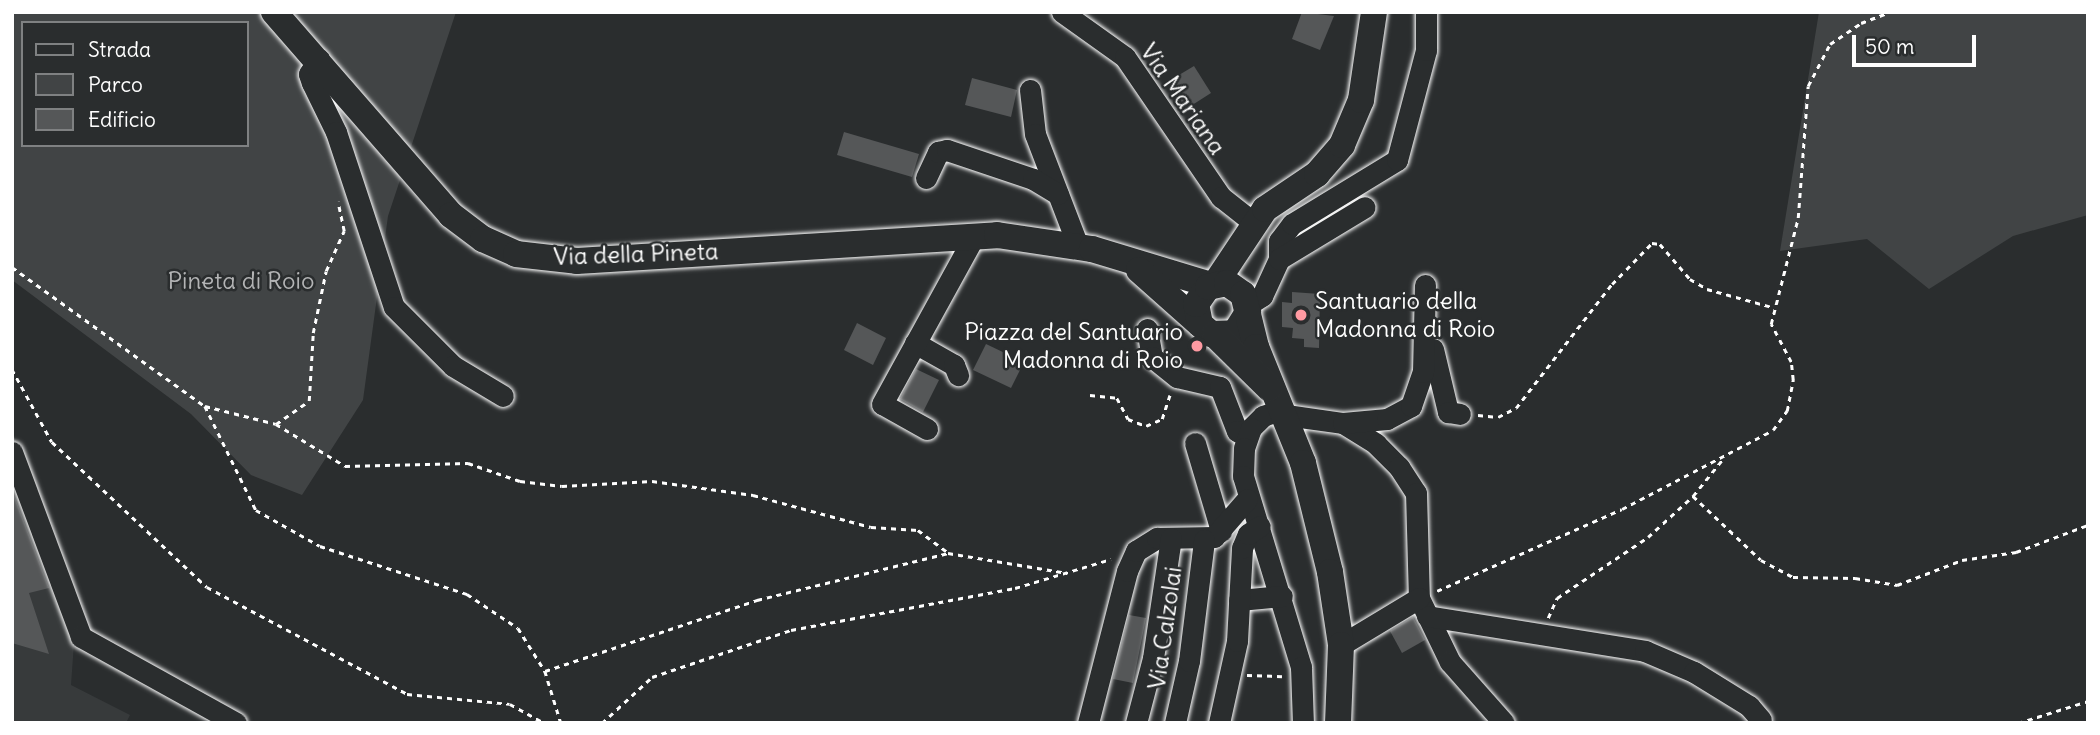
<!DOCTYPE html>
<style>
body{margin:0}
#map{position:relative;width:2100px;height:735px;overflow:hidden;background:#2a2d2e;font-family:Delius,sans-serif}
div>[style]{position:absolute}
[style*='--x']{left:calc(var(--x)*1px);top:calc(var(--y)*1px);width:calc(var(--w)*1px);rotate:calc(var(--a)*1deg)}
.built>*{inset:0;background:#373a3b}
.green>*{inset:0;background:#414445}
.building>*{inset:0;background:#555758}
.path>*{height:2.5px;margin-top:-1.25px;transform-origin:0;background:repeating-linear-gradient(90deg,#fff 0 5px,transparent 0 10px)}
.roads{filter:drop-shadow(0 0 2px #fff) drop-shadow(0 0 2px #fff)}
.minor>*{height:21px;margin:-10.5px;padding:0 10.5px;transform-origin:10.5px;border-radius:10.5px;background:#2a2d2e}
.major>*{height:26px;margin:-13px;padding:0 13px;transform-origin:13px;border-radius:13px;background:#2a2d2e}
.dots>*{width:19px;height:19px;translate:-50% -50%;box-sizing:border-box;border:4px solid #2a2d2e;border-radius:50%}
span{translate:-50% -50%;white-space:nowrap;text-align:center;line-height:1.15;-webkit-text-stroke:5px #2a2d2e;paint-order:stroke}
.street-label{font-size:24px;color:#fff}
.park-label{font-size:24px;color:#b3b4b5}
.poi-label{font-size:24px;color:#fff}
.left{translate:0 -50%;text-align:left}
.right{translate:-100% -50%;text-align:right}
.frame{position:absolute;inset:0;border:14px solid #fff;pointer-events:none}
.legend{position:absolute;left:21px;top:21px;width:228px;height:126px;box-sizing:border-box;background:#2a2d2e;border:2px solid #7f8182;margin:0;padding:9px 12px;list-style:none;font-size:21px;color:#fff}
.legend li{display:flex;align-items:center;gap:14px;height:35px}
.legend b{width:35px;border:2px solid #7f8182}
.scale{position:absolute;left:1852px;top:35px;width:124px;height:32px;box-sizing:border-box;border:4px solid #fff;border-top:0;padding-left:9px;font-size:21px;line-height:24px;white-space:nowrap;color:#fff;-webkit-text-stroke:5px #2a2d2e;paint-order:stroke}
</style>
<div id="map">
<div class="built">
<div style="clip-path:polygon(12px 430px,76px 615px,71px 685px,130px 715px,126px 723px,12px 723px)"></div>
</div>
<div class="green">
<div style="clip-path:polygon(evenodd,12px 12px,456px 12px,388px 216px,363px 400px,302px 495px,251px 475px,191px 414px,12px 280px,12px 12px,23px 23px,247px 23px,247px 145px,23px 145px,23px 23px)"></div>
<div style="clip-path:polygon(1819px 12px,2088px 12px,2088px 215px,2013px 236px,1929px 289px,1867px 239px,1780px 251px)"></div>
</div>
<div class="building">
<div style="clip-path:polygon(1302px 12px,1334px 16px,1320px 50px,1292px 39px)"></div>
<div style="clip-path:polygon(1194px 66px,1211px 93px,1186px 109px,1169px 81px)"></div>
<div style="clip-path:polygon(972px 78px,1017px 90px,1011px 117px,965px 105px)"></div>
<div style="clip-path:polygon(844px 132px,919px 154px,912px 177px,837px 155px)"></div>
<div style="clip-path:polygon(1292px 292px,1320px 294px,1319px 348px,1304px 347px,1304px 339px,1292px 338px,1293px 328px,1282px 327px,1282px 302px,1292px 303px)"></div>
<div style="clip-path:polygon(857px 323px,886px 338px,873px 365px,844px 350px)"></div>
<div style="clip-path:polygon(986px 344px,1024px 362px,1011px 388px,973px 370px)"></div>
<div style="clip-path:polygon(916px 369px,939px 380px,923px 412px,900px 399px)"></div>
<div style="clip-path:polygon(12px 490px,49px 588px,29px 593px,49px 654px,12px 643px)"></div>
<div style="clip-path:polygon(1129px 615px,1146px 618px,1133px 683px,1113px 679px)"></div>
<div style="clip-path:polygon(1413px 617px,1425px 640px,1402px 653px,1390px 631px)"></div>
</div>
<div class="path">
<div style="--x:12;--y:267;--w:238;--a:35.8"></div>
<div style="--x:205;--y:406;--w:116;--a:63.9"></div>
<div style="--x:256;--y:510;--w:73;--a:29.4"></div>
<div style="--x:320;--y:546;--w:155;--a:18.1"></div>
<div style="--x:467;--y:594;--w:61;--a:33.7"></div>
<div style="--x:518;--y:628;--w:51;--a:57.9"></div>
<div style="--x:545;--y:671;--w:54;--a:72.9"></div>
<div style="--x:12;--y:369;--w:83;--a:61.3"></div>
<div style="--x:52;--y:442;--w:212;--a:43.1"></div>
<div style="--x:207;--y:587;--w:227;--a:28.1"></div>
<div style="--x:407;--y:694;--w:103;--a:5.5"></div>
<div style="--x:510;--y:704;--w:39;--a:29"></div>
<div style="--x:1090;--y:395;--w:27;--a:6"></div>
<div style="--x:1117;--y:398;--w:24;--a:62"></div>
<div style="--x:1128;--y:419;--w:19;--a:21"></div>
<div style="--x:1146;--y:426;--w:17;--a:-24"></div>
<div style="--x:1162;--y:419;--w:25;--a:-72"></div>
<div style="--x:205;--y:406;--w:73;--a:14.2"></div>
<div style="--x:276;--y:424;--w:81;--a:31.3"></div>
<div style="--x:345;--y:466;--w:123;--a:-1.4"></div>
<div style="--x:468;--y:463;--w:55;--a:19.1"></div>
<div style="--x:520;--y:481;--w:42;--a:6.8"></div>
<div style="--x:562;--y:486;--w:90;--a:-3.2"></div>
<div style="--x:652;--y:481;--w:102;--a:7.9"></div>
<div style="--x:753;--y:495;--w:122;--a:15.2"></div>
<div style="--x:871;--y:527;--w:47;--a:3.7"></div>
<div style="--x:918;--y:530;--w:38;--a:37"></div>
<div style="--x:948;--y:553;--w:121;--a:9.5"></div>
<div style="--x:1478;--y:415;--w:20;--a:6"></div>
<div style="--x:1498;--y:417;--w:20;--a:-27"></div>
<div style="--x:1516;--y:408;--w:157;--a:-52.3"></div>
<div style="--x:1612;--y:284;--w:57;--a:-45.7"></div>
<div style="--x:1652;--y:243;--w:8;--a:7"></div>
<div style="--x:1660;--y:244;--w:46;--a:49.4"></div>
<div style="--x:1690;--y:279;--w:20;--a:30"></div>
<div style="--x:1707;--y:289;--w:67;--a:15.5"></div>
<div style="--x:276;--y:424;--w:40;--a:-34.9"></div>
<div style="--x:309;--y:401;--w:68;--a:-86.6"></div>
<div style="--x:313;--y:333;--w:63;--a:-78.2"></div>
<div style="--x:326;--y:271;--w:44;--a:-65.8"></div>
<div style="--x:344;--y:231;--w:30;--a:-102"></div>
<div style="--x:1693;--y:496;--w:93;--a:43.3"></div>
<div style="--x:1761;--y:560;--w:36;--a:28"></div>
<div style="--x:1793;--y:577;--w:62;--a:0.9"></div>
<div style="--x:1855;--y:578;--w:43;--a:9.5"></div>
<div style="--x:1897;--y:585;--w:70;--a:-21"></div>
<div style="--x:1962;--y:560;--w:55;--a:-8.4"></div>
<div style="--x:2016;--y:552;--w:77;--a:-20.6"></div>
<div style="--x:1437;--y:591;--w:202;--a:-23.9"></div>
<div style="--x:1622;--y:509;--w:170;--a:-27.6"></div>
<div style="--x:1773;--y:430;--w:24;--a:-54"></div>
<div style="--x:1787;--y:411;--w:32;--a:-79"></div>
<div style="--x:1793;--y:380;--w:18;--a:-96"></div>
<div style="--x:1791;--y:362;--w:43;--a:-117.8"></div>
<div style="--x:1771;--y:324;--w:109;--a:-75.7"></div>
<div style="--x:1798;--y:218;--w:132;--a:-85.7"></div>
<div style="--x:1808;--y:86;--w:47;--a:-62.4"></div>
<div style="--x:1830;--y:44;--w:37;--a:-34"></div>
<div style="--x:1861;--y:23;--w:30;--a:-21"></div>
<div style="--x:1548;--y:618;--w:22;--a:-66"></div>
<div style="--x:1557;--y:598;--w:110;--a:-33.8"></div>
<div style="--x:1648;--y:537;--w:61;--a:-42.3"></div>
<div style="--x:1693;--y:496;--w:46;--a:-51.1"></div>
<div style="--x:545;--y:671;--w:224;--a:-18.5"></div>
<div style="--x:757;--y:600;--w:197;--a:-13.8"></div>
<div style="--x:1247;--y:675;--w:35;--a:2"></div>
<div style="--x:602;--y:723;--w:68;--a:-42.6"></div>
<div style="--x:652;--y:677;--w:147;--a:-18.7"></div>
<div style="--x:791;--y:630;--w:228;--a:-10.6"></div>
<div style="--x:1015;--y:588;--w:100;--a:-16.8"></div>
<div style="--x:2018;--y:723;--w:73;--a:-17.4"></div>
</div>
<div class="roads">
<div class="minor">
<div style="--x:1062;--y:12;--w:77;--a:35.5"></div>
<div style="--x:1125;--y:57;--w:170;--a:55.6"></div>
<div style="--x:1221;--y:197;--w:42;--a:38.2"></div>
<div style="--x:319;--y:59;--w:18;--a:124"></div>
<div style="--x:309;--y:74;--w:9;--a:72"></div>
<div style="--x:312;--y:83;--w:55;--a:63.9"></div>
<div style="--x:336;--y:132;--w:184;--a:71.7"></div>
<div style="--x:394;--y:307;--w:83;--a:45"></div>
<div style="--x:453;--y:366;--w:58;--a:31"></div>
<div style="--x:1030;--y:90;--w:44;--a:83.5"></div>
<div style="--x:1035;--y:134;--w:120;--a:69"></div>
<div style="--x:926;--y:178;--w:29;--a:-65"></div>
<div style="--x:938;--y:152;--w:9;--a:-13"></div>
<div style="--x:947;--y:150;--w:91;--a:18.6"></div>
<div style="--x:1033;--y:179;--w:29;--a:31"></div>
<div style="--x:1279;--y:259;--w:18;--a:-90"></div>
<div style="--x:1279;--y:241;--w:21;--a:-53"></div>
<div style="--x:1292;--y:224;--w:123;--a:-31.4"></div>
<div style="--x:1397;--y:160;--w:114;--a:-75.2"></div>
<div style="--x:1426;--y:50;--w:38;--a:-90"></div>
<div style="--x:1248;--y:305;--w:17;--a:-33"></div>
<div style="--x:1262;--y:296;--w:41;--a:-65.3"></div>
<div style="--x:1279;--y:259;--w:100;--a:-31.2"></div>
<div style="--x:1147;--y:329;--w:28;--a:80"></div>
<div style="--x:1152;--y:357;--w:32;--a:39"></div>
<div style="--x:1177;--y:377;--w:44;--a:13.1"></div>
<div style="--x:1220;--y:387;--w:47;--a:68.9"></div>
<div style="--x:1237;--y:431;--w:12;--a:31"></div>
<div style="--x:915;--y:343;--w:45;--a:29.4"></div>
<div style="--x:954;--y:365;--w:11;--a:68"></div>
<div style="--x:1433;--y:349;--w:65;--a:76.6"></div>
<div style="--x:1448;--y:412;--w:12;--a:9"></div>
<div style="--x:1283;--y:409;--w:21;--a:161"></div>
<div style="--x:1263;--y:416;--w:17;--a:135"></div>
<div style="--x:1251;--y:428;--w:21;--a:109"></div>
<div style="--x:1244;--y:448;--w:28;--a:92"></div>
<div style="--x:1243;--y:476;--w:200;--a:73.1"></div>
<div style="--x:1301;--y:667;--w:56;--a:88"></div>
<div style="--x:1286;--y:415;--w:58;--a:8"></div>
<div style="--x:1343;--y:423;--w:39;--a:32"></div>
<div style="--x:1376;--y:444;--w:33;--a:45"></div>
<div style="--x:1399;--y:467;--w:31;--a:57"></div>
<div style="--x:1416;--y:493;--w:105;--a:88.4"></div>
<div style="--x:1419;--y:598;--w:71;--a:64.2"></div>
<div style="--x:1450;--y:662;--w:81;--a:48.5"></div>
<div style="--x:1343;--y:423;--w:44;--a:-5.2"></div>
<div style="--x:1387;--y:419;--w:27;--a:-28"></div>
<div style="--x:1411;--y:406;--w:36;--a:-71"></div>
<div style="--x:1423;--y:372;--w:87;--a:-88.7"></div>
<div style="--x:927;--y:429;--w:51;--a:-150.9"></div>
<div style="--x:882;--y:404;--w:193;--a:-61.2"></div>
<div style="--x:1195;--y:443;--w:92;--a:73.5"></div>
<div style="--x:12;--y:452;--w:197;--a:69.5"></div>
<div style="--x:81;--y:637;--w:177;--a:29"></div>
<div style="--x:1239;--y:600;--w:43;--a:-5.3"></div>
<div style="--x:1427;--y:616;--w:221;--a:9.1"></div>
<div style="--x:1645;--y:651;--w:53;--a:23.2"></div>
<div style="--x:1694;--y:672;--w:65;--a:31.7"></div>
<div style="--x:1749;--y:706;--w:18;--a:49"></div>
<div style="--x:1341;--y:645;--w:91;--a:-31.1"></div>
<div style="--x:1088;--y:723;--w:157;--a:-75.6"></div>
<div style="--x:1127;--y:571;--w:22;--a:-66"></div>
<div style="--x:1136;--y:551;--w:25;--a:-32"></div>
<div style="--x:1157;--y:538;--w:57;--a:-1"></div>
<div style="--x:1214;--y:537;--w:50;--a:-49"></div>
<div style="--x:1136;--y:723;--w:67;--a:-75.3"></div>
<div style="--x:1153;--y:658;--w:121;--a:-81.5"></div>
<div style="--x:1175;--y:723;--w:64;--a:-77.3"></div>
<div style="--x:1189;--y:661;--w:122;--a:-82.9"></div>
<div style="--x:1219;--y:723;--w:84;--a:-77.6"></div>
<div style="--x:1237;--y:641;--w:93;--a:-86.9"></div>
<div style="--x:1242;--y:548;--w:15;--a:-67"></div>
<div style="--x:1248;--y:534;--w:14;--a:-34"></div>
</div>
<div class="major">
<div style="--x:274;--y:12;--w:269;--a:48.9"></div>
<div style="--x:451;--y:215;--w:40;--a:37"></div>
<div style="--x:483;--y:239;--w:36;--a:24"></div>
<div style="--x:516;--y:254;--w:61;--a:6.5"></div>
<div style="--x:577;--y:261;--w:421;--a:-3.5"></div>
<div style="--x:997;--y:235;--w:96;--a:8.4"></div>
<div style="--x:1092;--y:249;--w:124;--a:16.8"></div>
<div style="--x:1139;--y:270;--w:96;--a:41.6"></div>
<div style="--x:1211;--y:334;--w:24;--a:-2"></div>
<div style="--x:1235;--y:333;--w:25;--a:-58"></div>
<div style="--x:1215;--y:284;--w:90;--a:-56.3"></div>
<div style="--x:1265;--y:209;--w:63;--a:-33.9"></div>
<div style="--x:1317;--y:174;--w:38;--a:-49"></div>
<div style="--x:1342;--y:145;--w:49;--a:-67.1"></div>
<div style="--x:1361;--y:100;--w:89;--a:-81.6"></div>
<div style="--x:1200;--y:324;--w:20;--a:-101"></div>
<div style="--x:1196;--y:304;--w:21;--a:-55"></div>
<div style="--x:1208;--y:287;--w:19;--a:-12"></div>
<div style="--x:1227;--y:283;--w:19;--a:35"></div>
<div style="--x:1243;--y:294;--w:55;--a:76.2"></div>
<div style="--x:1256;--y:347;--w:125;--a:67.9"></div>
<div style="--x:1303;--y:463;--w:112;--a:76.1"></div>
<div style="--x:1330;--y:572;--w:74;--a:81.4"></div>
<div style="--x:1341;--y:645;--w:78;--a:92.2"></div>
<div style="--x:1215;--y:335;--w:76;--a:44.5"></div>
</div>
</div>
<div class="dots">
<div style="left:1301px;top:315px;background:#ff9aa2"></div>
<div style="left:1197px;top:346px;background:#ff9aa2"></div>
</div>
<div class="street-label">
<span style="left:1183px;top:99px;rotate:55deg">Via Mariana</span>
<span style="left:636px;top:254px;rotate:-2deg">Via della Pineta</span>
<span style="left:1165px;top:628px;rotate:-82deg">Via Calzolai</span>
</div>
<div class="park-label">
<span style="left:241px;top:281px">Pineta di Roio</span>
</div>
<div class="poi-label">
<span class="left" style="left:1315px;top:315px">Santuario della<br>Madonna di Roio</span>
<span class="right" style="left:1183px;top:346px">Piazza del Santuario<br>Madonna di Roio</span>
</div>
<div class="frame"></div>
<ul class="legend">
<li><b style="height:9px;background:#2a2d2e"></b>Strada</li>
<li><b style="height:19px;background:#414445"></b>Parco</li>
<li><b style="height:19px;background:#555758"></b>Edificio</li>
</ul>
<div class="scale">50 m</div>
</div>
